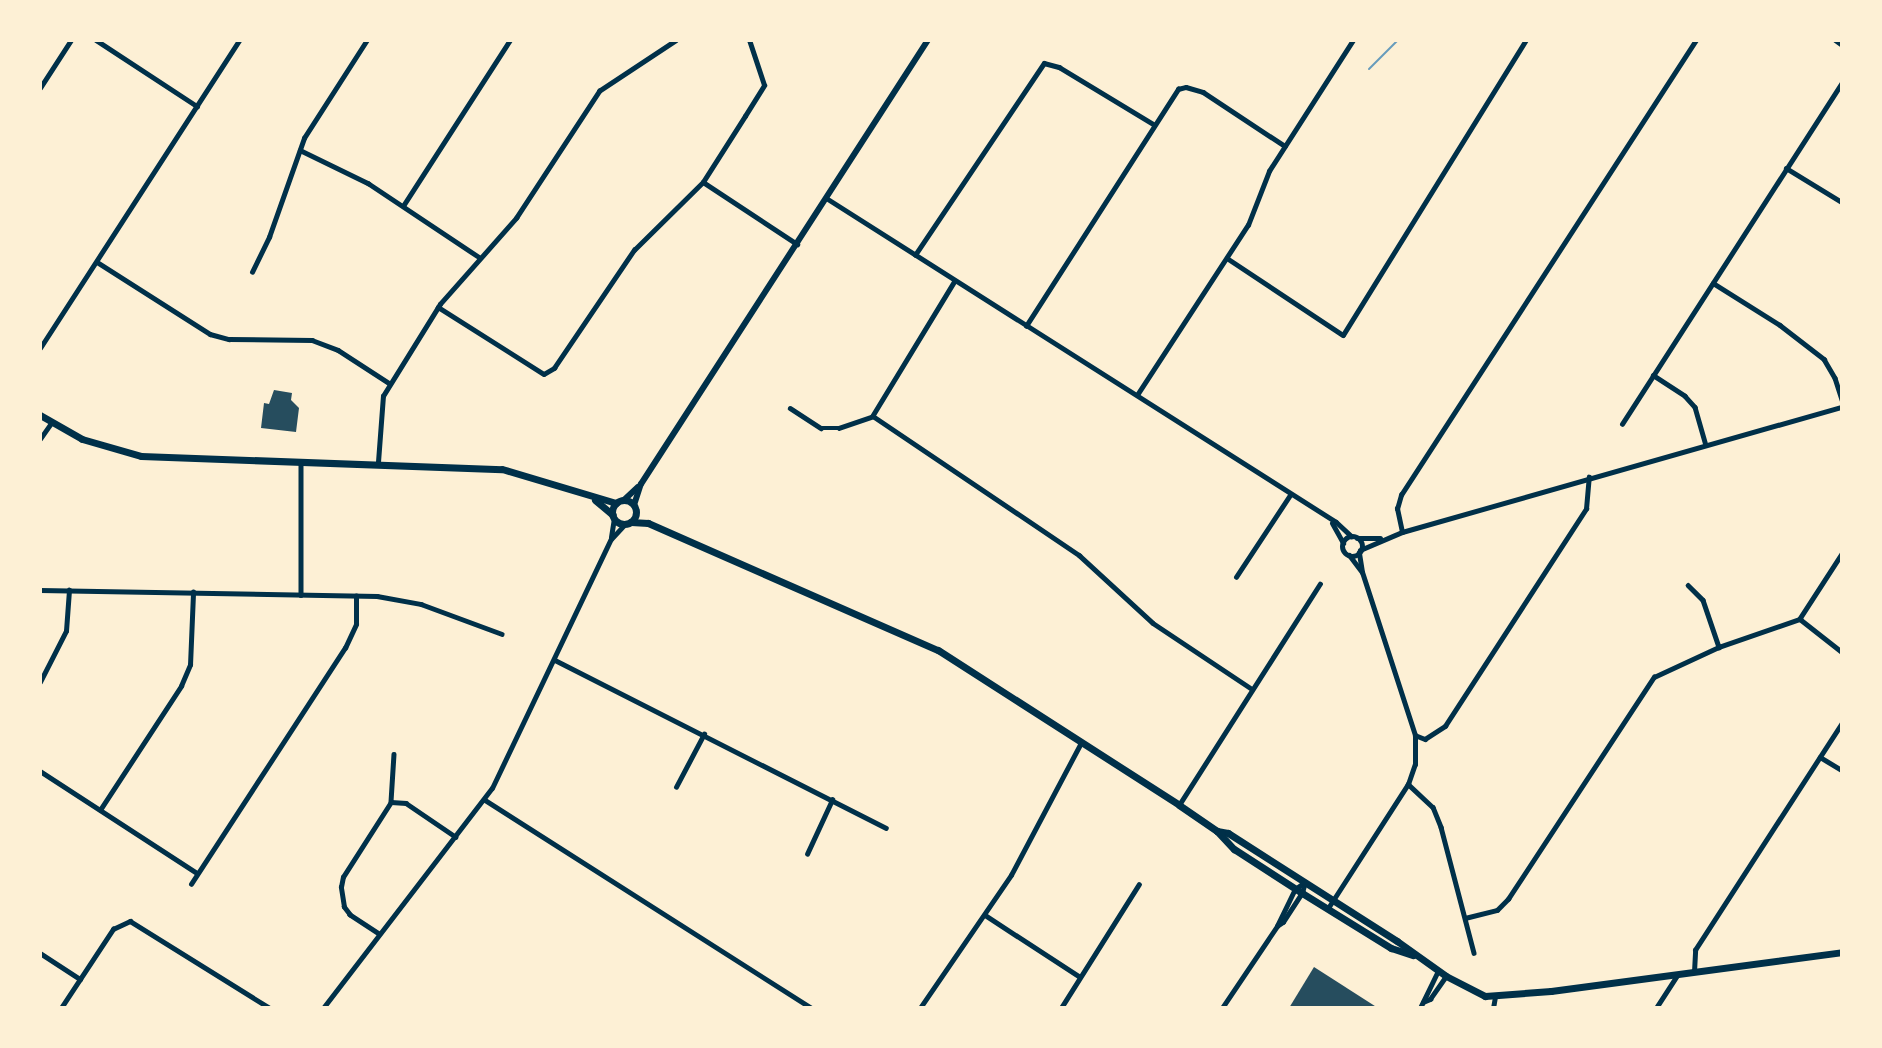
<!DOCTYPE html>
<style>
body{margin:0}
#map{position:relative;width:1882px;height:1048px;overflow:hidden;background:#fdf0d5;font-family:"Asap Condensed",sans-serif}
div>[style]{position:absolute}
[style*='--x']{left:calc(var(--x)*1px);top:calc(var(--y)*1px);width:calc(var(--w)*1px);rotate:calc(var(--a)*1deg)}
.stream>*{height:2px;margin:-1px;padding:0 1px;transform-origin:1px;border-radius:1px;background:#669bbc}
.building>*{inset:0;background:#264d5e}
.minor>*{height:4.5px;margin:-2.25px;padding:0 2.25px;transform-origin:2.25px;border-radius:2.25px;background:#003049}
.tertiary>*{height:5px;margin:-2.5px;padding:0 2.5px;transform-origin:2.5px;border-radius:2.5px;background:#003049}
.tertiary>.ring{margin:-2.5px;padding:0;box-sizing:content-box;background:none;border:5px solid #003049;border-radius:50%}
.secondary>*{height:6px;margin:-3px;padding:0 3px;transform-origin:3px;border-radius:3px;background:#003049}
.primary>*{height:7px;margin:-3.5px;padding:0 3.5px;transform-origin:3.5px;border-radius:3.5px;background:#003049}
.primary>.ring{margin:-3.5px;padding:0;box-sizing:content-box;background:none;border:7px solid #003049;border-radius:50%}
span{translate:-50% -50%;white-space:nowrap;text-align:center;line-height:1.15;-webkit-text-stroke:4.5px #fdf0d5;paint-order:stroke}
.frame{position:absolute;inset:0;border:42px solid #fdf0d5;pointer-events:none}
</style>
<div id="map">
<div class="stream">
<div style="--x:1369;--y:69;--w:41;--a:-45"></div>
</div>
<div class="building">
<div style="clip-path:polygon(274px 390px,292px 393px,291px 400px,299px 408px,296px 432px,261px 428px,264px 403px,269px 404px)"></div>
<div style="clip-path:polygon(1314px 967px,1378px 1008px,1289px 1008px)"></div>
</div>
<div class="minor">
<div style="--x:96;--y:40;--w:121;--a:33.2"></div>
<div style="--x:40;--y:88;--w:57;--a:-57.1"></div>
<div style="--x:300;--y:150;--w:76;--a:25.9"></div>
<div style="--x:368;--y:183;--w:133;--a:33.7"></div>
<div style="--x:1786;--y:168;--w:66;--a:31.3"></div>
<div style="--x:703;--y:182;--w:113;--a:33.4"></div>
<div style="--x:403;--y:206;--w:197;--a:-57.2"></div>
<div style="--x:915;--y:255;--w:231;--a:-56.1"></div>
<div style="--x:1044;--y:63;--w:16;--a:15"></div>
<div style="--x:1059;--y:67;--w:110;--a:31.2"></div>
<div style="--x:1227;--y:258;--w:139;--a:33.6"></div>
<div style="--x:1343;--y:335;--w:347;--a:-58.2"></div>
<div style="--x:97;--y:262;--w:134;--a:32.5"></div>
<div style="--x:210;--y:334;--w:20;--a:15"></div>
<div style="--x:229;--y:339;--w:83;--a:0.7"></div>
<div style="--x:312;--y:340;--w:28;--a:21"></div>
<div style="--x:338;--y:350;--w:61;--a:32.9"></div>
<div style="--x:252;--y:272;--w:39;--a:-64"></div>
<div style="--x:269;--y:237;--w:105;--a:-70.5"></div>
<div style="--x:304;--y:138;--w:117;--a:-57.3"></div>
<div style="--x:955;--y:281;--w:158;--a:121.3"></div>
<div style="--x:873;--y:416;--w:249;--a:34"></div>
<div style="--x:1079;--y:555;--w:100;--a:42.6"></div>
<div style="--x:1153;--y:623;--w:119;--a:33.7"></div>
<div style="--x:1713;--y:283;--w:79;--a:32.1"></div>
<div style="--x:1780;--y:325;--w:56;--a:37.7"></div>
<div style="--x:1824;--y:359;--w:22;--a:60"></div>
<div style="--x:1835;--y:378;--w:23;--a:72"></div>
<div style="--x:438;--y:307;--w:125;--a:32.3"></div>
<div style="--x:544;--y:374;--w:12;--a:-31"></div>
<div style="--x:554;--y:368;--w:143;--a:-55.9"></div>
<div style="--x:634;--y:250;--w:97;--a:-44.6"></div>
<div style="--x:703;--y:182;--w:78;--a:-57.5"></div>
<div style="--x:745;--y:116;--w:36;--a:-58"></div>
<div style="--x:764;--y:85;--w:47;--a:-108.4"></div>
<div style="--x:1026;--y:326;--w:282;--a:-57.3"></div>
<div style="--x:1178;--y:89;--w:8;--a:-14"></div>
<div style="--x:1186;--y:87;--w:18;--a:16"></div>
<div style="--x:1203;--y:92;--w:98;--a:33.4"></div>
<div style="--x:1653;--y:375;--w:38;--a:33"></div>
<div style="--x:1685;--y:396;--w:15;--a:48"></div>
<div style="--x:1695;--y:407;--w:37;--a:74"></div>
<div style="--x:1137;--y:395;--w:203;--a:-56.9"></div>
<div style="--x:1248;--y:225;--w:58;--a:-68.7"></div>
<div style="--x:1269;--y:171;--w:156;--a:-57.3"></div>
<div style="--x:790;--y:408;--w:37;--a:33"></div>
<div style="--x:821;--y:428;--w:18;--a:0"></div>
<div style="--x:839;--y:428;--w:36;--a:-19"></div>
<div style="--x:1622;--y:424;--w:406;--a:-57.2"></div>
<div style="--x:40;--y:439;--w:19;--a:-55"></div>
<div style="--x:301;--y:462;--w:133;--a:90"></div>
<div style="--x:378;--y:462;--w:66;--a:-85.7"></div>
<div style="--x:383;--y:396;--w:108;--a:-58.2"></div>
<div style="--x:440;--y:304;--w:115;--a:-48.5"></div>
<div style="--x:516;--y:218;--w:152;--a:-56.8"></div>
<div style="--x:599;--y:91;--w:92;--a:-33.5"></div>
<div style="--x:1402;--y:532;--w:24;--a:-102"></div>
<div style="--x:1397;--y:509;--w:15;--a:-74"></div>
<div style="--x:1401;--y:495;--w:542;--a:-57.04"></div>
<div style="--x:1842;--y:554;--w:77;--a:122.9"></div>
<div style="--x:1800;--y:619;--w:53;--a:38.2"></div>
<div style="--x:1236;--y:577;--w:98;--a:-56.6"></div>
<div style="--x:1688;--y:585;--w:21;--a:45"></div>
<div style="--x:1703;--y:600;--w:50;--a:71.2"></div>
<div style="--x:40;--y:590;--w:337;--a:1"></div>
<div style="--x:377;--y:596;--w:45;--a:10.3"></div>
<div style="--x:421;--y:604;--w:86;--a:20.3"></div>
<div style="--x:555;--y:660;--w:371;--a:26.9"></div>
<div style="--x:40;--y:682;--w:57;--a:-63"></div>
<div style="--x:66;--y:631;--w:41;--a:-85.8"></div>
<div style="--x:1415;--y:735;--w:11;--a:22"></div>
<div style="--x:1425;--y:739;--w:24;--a:-33"></div>
<div style="--x:1445;--y:726;--w:259;--a:-57"></div>
<div style="--x:1586;--y:509;--w:32;--a:-85"></div>
<div style="--x:394;--y:754;--w:48;--a:93.6"></div>
<div style="--x:391;--y:802;--w:15;--a:4"></div>
<div style="--x:406;--y:803;--w:60;--a:34.2"></div>
<div style="--x:1820;--y:757;--w:26;--a:31"></div>
<div style="--x:40;--y:771;--w:187;--a:33"></div>
<div style="--x:1408;--y:784;--w:34;--a:43"></div>
<div style="--x:1433;--y:807;--w:22;--a:68"></div>
<div style="--x:1441;--y:827;--w:130;--a:75.3"></div>
<div style="--x:676;--y:787;--w:60;--a:-62.2"></div>
<div style="--x:485;--y:800;--w:387;--a:32.5"></div>
<div style="--x:1179;--y:805;--w:262;--a:-57.5"></div>
<div style="--x:100;--y:810;--w:148;--a:-56.8"></div>
<div style="--x:181;--y:686;--w:23;--a:-67"></div>
<div style="--x:190;--y:665;--w:73;--a:-87.6"></div>
<div style="--x:807;--y:854;--w:60;--a:-65.2"></div>
<div style="--x:191;--y:884;--w:282;--a:-56.9"></div>
<div style="--x:345;--y:648;--w:26;--a:-65"></div>
<div style="--x:356;--y:624;--w:28;--a:-90"></div>
<div style="--x:985;--y:915;--w:113;--a:33.1"></div>
<div style="--x:1465;--y:918;--w:33;--a:-14"></div>
<div style="--x:1497;--y:910;--w:16;--a:-45"></div>
<div style="--x:1508;--y:899;--w:266;--a:-56.7"></div>
<div style="--x:1654;--y:677;--w:72;--a:-24.8"></div>
<div style="--x:1719;--y:647;--w:86;--a:-19.1"></div>
<div style="--x:1277;--y:926;--w:41;--a:-64.1"></div>
<div style="--x:1295;--y:889;--w:12;--a:-35"></div>
<div style="--x:379;--y:934;--w:35;--a:-147"></div>
<div style="--x:350;--y:915;--w:10;--a:-127"></div>
<div style="--x:344;--y:907;--w:20;--a:-99"></div>
<div style="--x:341;--y:887;--w:10;--a:-79"></div>
<div style="--x:343;--y:877;--w:89;--a:-57.4"></div>
<div style="--x:40;--y:953;--w:48;--a:33"></div>
<div style="--x:1694;--y:972;--w:22;--a:-87"></div>
<div style="--x:1695;--y:950;--w:270;--a:-57.1"></div>
<div style="--x:1423;--y:1002;--w:8;--a:-23"></div>
<div style="--x:1430;--y:999;--w:28;--a:-55"></div>
<div style="--x:61;--y:1008;--w:95;--a:-56.6"></div>
<div style="--x:113;--y:929;--w:19;--a:-25"></div>
<div style="--x:130;--y:921;--w:165;--a:31.9"></div>
<div style="--x:920;--y:1008;--w:161;--a:-55.6"></div>
<div style="--x:1011;--y:875;--w:149;--a:-62.1"></div>
<div style="--x:1061;--y:1008;--w:146;--a:-57.8"></div>
<div style="--x:1222;--y:1008;--w:99;--a:-56.1"></div>
<div style="--x:1277;--y:926;--w:7;--a:-34"></div>
<div style="--x:1283;--y:922;--w:35;--a:-57"></div>
<div style="--x:1302;--y:893;--w:11;--a:-75"></div>
<div style="--x:1420;--y:1008;--w:41;--a:-64.1"></div>
<div style="--x:1656;--y:1008;--w:40;--a:-57.1"></div>
</div>
<div class="tertiary">
<div style="--x:1835;--y:40;--w:9;--a:36"></div>
<div style="--x:826;--y:198;--w:604;--a:32.43"></div>
<div style="--x:1336;--y:522;--w:21;--a:43"></div>
<div style="--x:40;--y:348;--w:367;--a:-57.1"></div>
<div style="--x:1332;--y:523;--w:23;--a:61"></div>
<div class="ring" style="left:1342px;top:536px;width:15px;height:15px"></div>
<div style="--x:611;--y:537;--w:18;--a:-81"></div>
<div style="--x:1357;--y:538;--w:23;--a:0"></div>
<div style="--x:1360;--y:550;--w:46;--a:-23.2"></div>
<div style="--x:1402;--y:532;--w:457;--a:-15.9"></div>
<div style="--x:1349;--y:555;--w:21;--a:53"></div>
<div style="--x:1328;--y:908;--w:148;--a:-57.2"></div>
<div style="--x:1408;--y:784;--w:21;--a:-71"></div>
<div style="--x:1415;--y:764;--w:29;--a:-90"></div>
<div style="--x:1415;--y:735;--w:171;--a:-108"></div>
<div style="--x:1362;--y:572;--w:20;--a:-99"></div>
<div style="--x:323;--y:1008;--w:277;--a:-52.5"></div>
<div style="--x:492;--y:788;--w:276;--a:-64.5"></div>
<div style="--x:611;--y:539;--w:21;--a:-47"></div>
<div style="--x:1493;--y:1008;--w:11;--a:-80"></div>
</div>
<div class="secondary">
<div style="--x:624;--y:500;--w:19;--a:-43"></div>
<div style="--x:634;--y:505;--w:22;--a:-72"></div>
<div style="--x:641;--y:484;--w:529;--a:-57.12"></div>
</div>
<div class="primary">
<div style="--x:40;--y:415;--w:48;--a:29.7"></div>
<div style="--x:82;--y:439;--w:61;--a:16.1"></div>
<div style="--x:141;--y:456;--w:361;--a:2.1"></div>
<div style="--x:502;--y:469;--w:119;--a:16.6"></div>
<div style="--x:595;--y:500;--w:23;--a:40"></div>
<div class="ring" style="left:612px;top:500px;width:17px;height:17px"></div>
<div style="--x:631;--y:522;--w:17;--a:3"></div>
<div style="--x:648;--y:523;--w:317;--a:23.7"></div>
<div style="--x:938;--y:650;--w:287;--a:32.7"></div>
<div style="--x:1179;--y:805;--w:46;--a:34.4"></div>
<div style="--x:1217;--y:831;--w:25;--a:47"></div>
<div style="--x:1234;--y:849;--w:81;--a:32.9"></div>
<div style="--x:1302;--y:893;--w:105;--a:31.7"></div>
<div style="--x:1391;--y:948;--w:23;--a:18"></div>
<div style="--x:1217;--y:831;--w:11;--a:10"></div>
<div style="--x:1228;--y:833;--w:201;--a:32.6"></div>
<div style="--x:1397;--y:941;--w:60;--a:35.5"></div>
<div style="--x:1446;--y:976;--w:44;--a:27.1"></div>
<div style="--x:1485;--y:996;--w:66;--a:-4.3"></div>
<div style="--x:1551;--y:991;--w:294;--a:-7.6"></div>
</div>
<div class="frame"></div>
</div>
